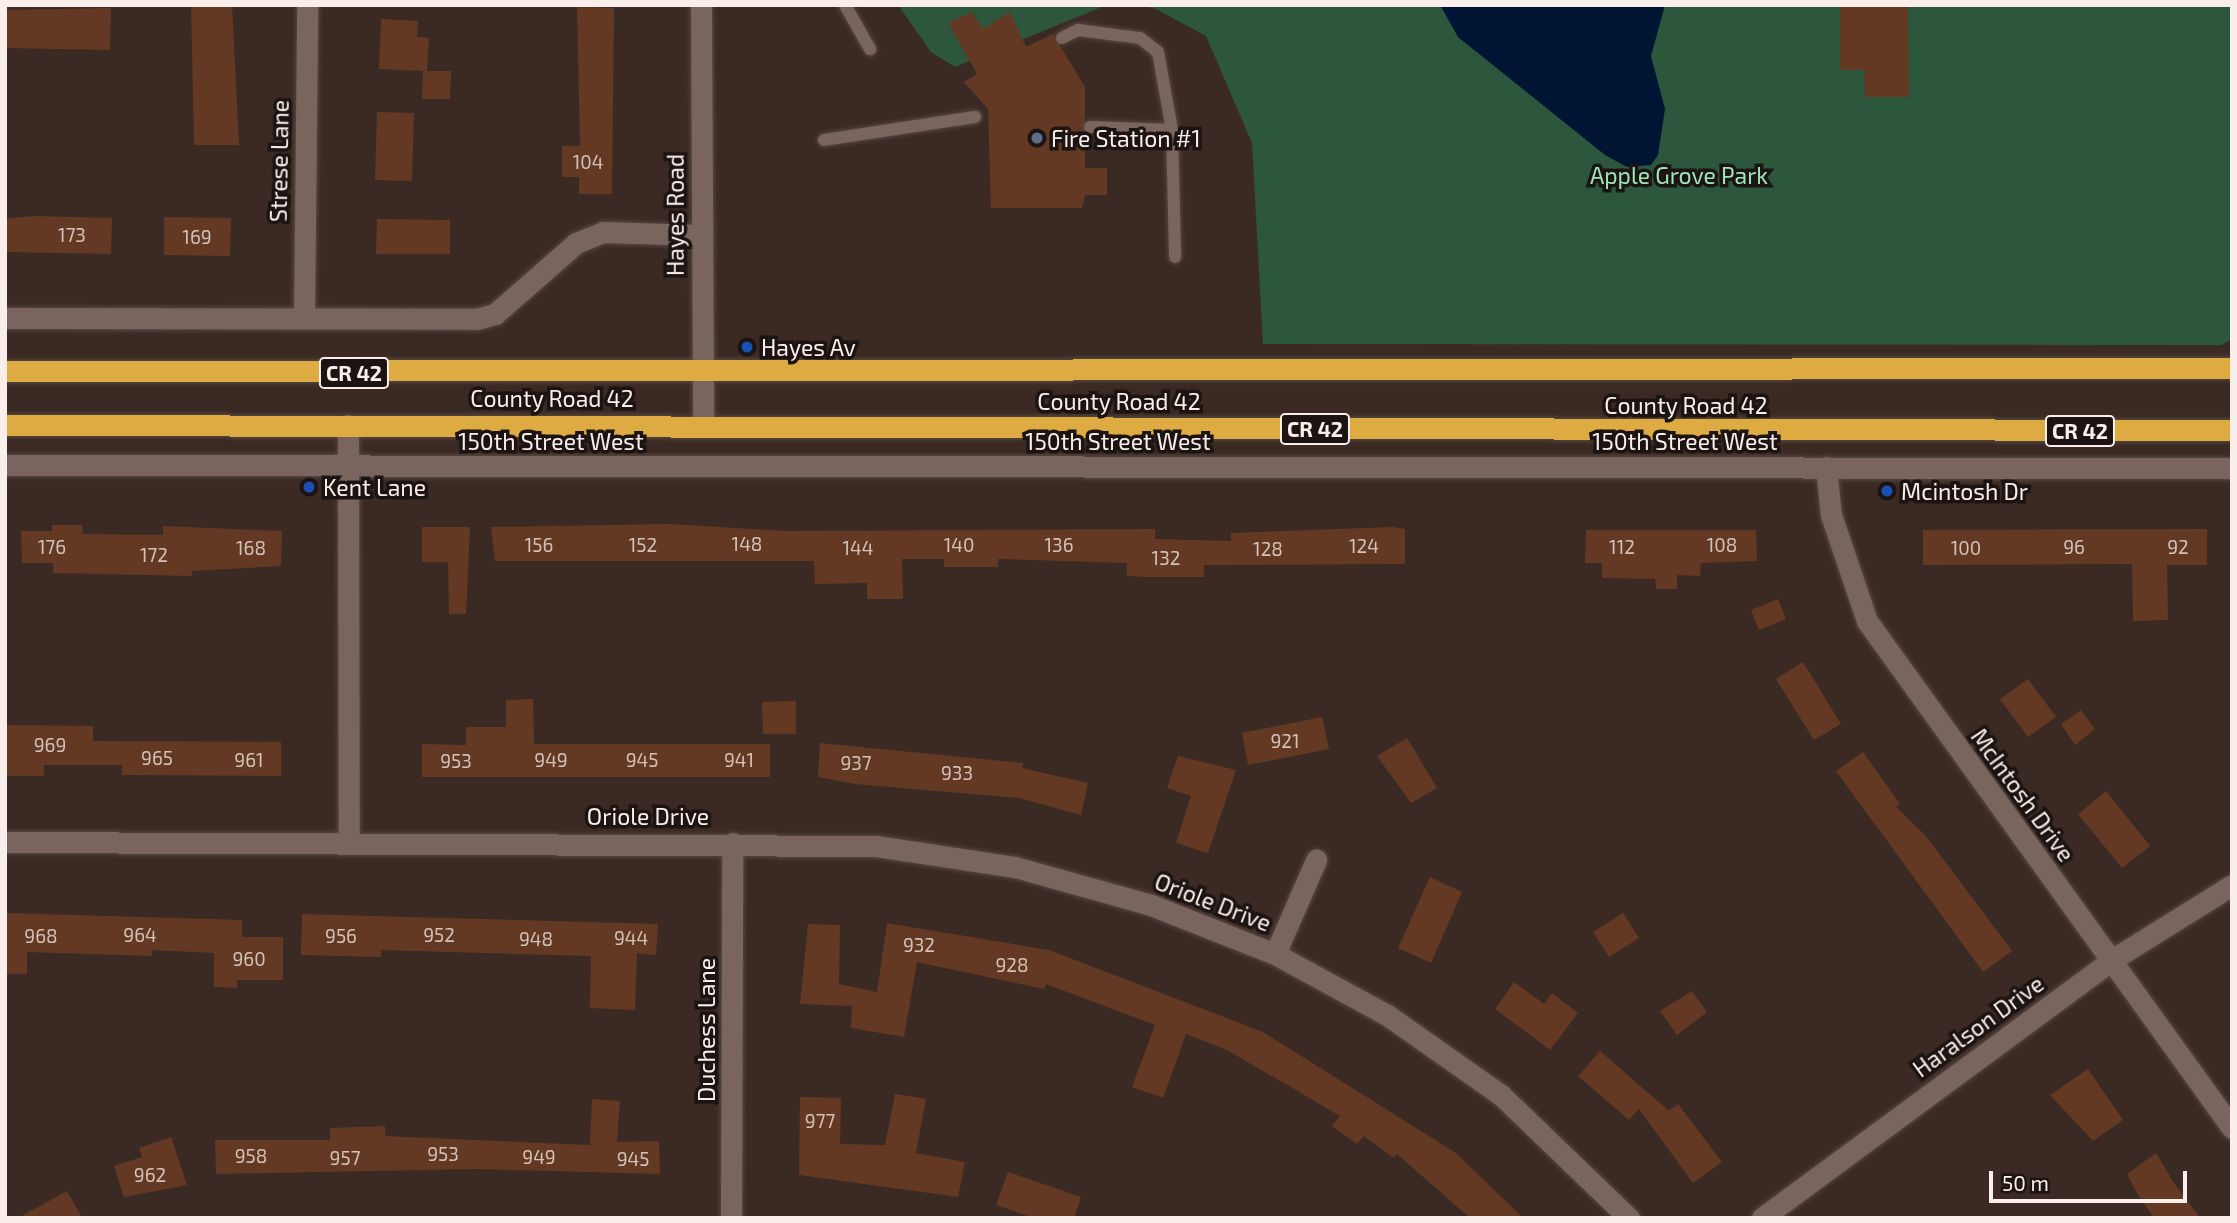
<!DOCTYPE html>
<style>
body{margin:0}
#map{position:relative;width:2237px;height:1223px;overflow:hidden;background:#3b2a23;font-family:"Exo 2",sans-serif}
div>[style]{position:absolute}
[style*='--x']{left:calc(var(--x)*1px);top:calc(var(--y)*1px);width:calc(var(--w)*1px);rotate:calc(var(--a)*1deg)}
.green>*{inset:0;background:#2c573d}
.water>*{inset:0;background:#001433}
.building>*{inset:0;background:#633923}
.roads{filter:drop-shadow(0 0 2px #564741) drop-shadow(0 0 2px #564741)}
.lane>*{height:12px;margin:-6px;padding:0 6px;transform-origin:6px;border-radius:6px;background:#79655e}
.street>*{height:21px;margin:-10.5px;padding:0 10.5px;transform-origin:10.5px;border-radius:10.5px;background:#79655e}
.secondary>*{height:21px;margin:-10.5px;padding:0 10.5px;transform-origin:10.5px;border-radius:10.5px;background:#79655e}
.highway>*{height:21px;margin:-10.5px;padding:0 10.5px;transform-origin:10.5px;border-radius:10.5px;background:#ddab41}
.dots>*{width:19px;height:19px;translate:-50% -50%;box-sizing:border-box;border:4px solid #1c1412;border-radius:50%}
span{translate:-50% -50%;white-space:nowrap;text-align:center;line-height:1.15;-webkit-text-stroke:7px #1c1412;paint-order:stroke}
.number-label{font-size:19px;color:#d4c1b8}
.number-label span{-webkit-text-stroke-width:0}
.shield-label span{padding:2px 5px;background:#1c1412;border:2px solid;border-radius:5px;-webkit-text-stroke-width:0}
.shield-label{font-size:21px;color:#faeeea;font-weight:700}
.poi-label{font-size:23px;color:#faeeea}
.left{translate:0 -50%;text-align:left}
.street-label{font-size:23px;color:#faeeea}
.park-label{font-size:23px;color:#9ce6b5}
.frame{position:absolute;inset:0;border:7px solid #faeeea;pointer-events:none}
.scale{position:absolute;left:1989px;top:1171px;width:198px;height:32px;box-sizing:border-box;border:4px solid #faeeea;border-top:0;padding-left:9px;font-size:21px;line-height:24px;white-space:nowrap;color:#faeeea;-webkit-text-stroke:5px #1c1412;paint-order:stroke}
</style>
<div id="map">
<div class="green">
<div style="clip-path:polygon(898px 5px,1107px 5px,955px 67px,931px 52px)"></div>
<div style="clip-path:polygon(1127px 5px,2232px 5px,2232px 339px,2221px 345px,1263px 344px,1252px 143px,1206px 36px,1154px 8px)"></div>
</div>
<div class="water">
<div style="clip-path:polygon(1440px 5px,1665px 5px,1651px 56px,1665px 109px,1658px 155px,1651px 165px,1627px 167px,1605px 155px,1458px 37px)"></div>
</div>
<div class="building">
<div style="clip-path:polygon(191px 5px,232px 5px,239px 145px,194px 145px)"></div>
<div style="clip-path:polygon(1840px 5px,1908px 5px,1909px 97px,1865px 97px,1864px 70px,1840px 70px)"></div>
<div style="clip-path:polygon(577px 7px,614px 8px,612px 194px,579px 194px,579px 177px,562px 177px,562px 146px,580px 146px)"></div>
<div style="clip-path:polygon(111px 8px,110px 50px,5px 48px,5px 10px)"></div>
<div style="clip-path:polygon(972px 12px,983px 29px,1010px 12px,1026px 47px,1053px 34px,1085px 87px,1085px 168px,1107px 168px,1107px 195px,1085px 195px,1082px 208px,991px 208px,988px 109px,964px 82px,977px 74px,948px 23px)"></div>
<div style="clip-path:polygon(381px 19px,418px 21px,417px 37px,429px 38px,427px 71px,451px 71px,450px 99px,422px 99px,423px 71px,379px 69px)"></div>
<div style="clip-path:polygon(377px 112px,414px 113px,412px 181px,375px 180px)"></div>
<div style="clip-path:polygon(33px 216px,112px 218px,111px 254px,5px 252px,5px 219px)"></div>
<div style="clip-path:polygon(164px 217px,231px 218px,230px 256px,164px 255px)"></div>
<div style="clip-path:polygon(377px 219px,450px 220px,450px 254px,376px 254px)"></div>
<div style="clip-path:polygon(669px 524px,785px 531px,1155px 529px,1155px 539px,1231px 541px,1231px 533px,1392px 527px,1405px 529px,1405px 564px,1204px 565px,1204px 577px,1147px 577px,1127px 576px,1127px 563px,998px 559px,998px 567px,944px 567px,944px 559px,902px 559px,903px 599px,867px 599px,867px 583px,815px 584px,814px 561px,495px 561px,491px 527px)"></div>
<div style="clip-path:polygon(52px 525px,82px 525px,83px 534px,163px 535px,163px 526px,282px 531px,281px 566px,192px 571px,192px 576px,53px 573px,53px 563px,22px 563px,21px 531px,52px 531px)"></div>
<div style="clip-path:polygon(422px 527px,470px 527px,466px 614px,449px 614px,448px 562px,422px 562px)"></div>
<div style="clip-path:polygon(2207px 529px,2207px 565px,2167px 565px,2168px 620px,2133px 621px,2132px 564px,1923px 565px,1923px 530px)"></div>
<div style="clip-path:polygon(1586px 530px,1756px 530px,1757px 561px,1701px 563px,1700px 576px,1677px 575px,1677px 589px,1656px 589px,1655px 579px,1602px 578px,1602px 563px,1585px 563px)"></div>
<div style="clip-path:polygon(1778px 599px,1786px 619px,1759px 630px,1751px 610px)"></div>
<div style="clip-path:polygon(1803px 662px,1841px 724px,1814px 740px,1776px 679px)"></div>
<div style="clip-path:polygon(2028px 679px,2056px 717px,2028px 737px,2000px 699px)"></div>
<div style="clip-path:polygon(533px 699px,534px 744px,770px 744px,770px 777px,422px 777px,422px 744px,466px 745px,466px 727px,506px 727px,506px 700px)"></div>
<div style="clip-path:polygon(796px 701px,796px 734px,763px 734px,762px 702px)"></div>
<div style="clip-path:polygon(2081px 710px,2095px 729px,2075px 745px,2061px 724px)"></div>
<div style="clip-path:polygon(1322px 717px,1329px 749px,1248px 765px,1242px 733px)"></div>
<div style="clip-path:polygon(7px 725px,93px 726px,93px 741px,281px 742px,281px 776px,122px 775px,122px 765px,44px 765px,44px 776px,6px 776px)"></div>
<div style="clip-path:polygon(1407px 738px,1437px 788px,1411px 803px,1377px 756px)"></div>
<div style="clip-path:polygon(820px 743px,1024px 763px,1022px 768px,1088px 783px,1081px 815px,1019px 798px,855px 784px,818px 777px)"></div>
<div style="clip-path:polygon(1863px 752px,1900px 804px,1896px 807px,1926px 836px,2012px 951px,1983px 972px,1836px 771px)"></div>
<div style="clip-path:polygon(1178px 756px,1236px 770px,1208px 853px,1176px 843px,1191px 796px,1167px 788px)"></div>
<div style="clip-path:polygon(2106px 791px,2150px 846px,2122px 868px,2078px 814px)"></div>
<div style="clip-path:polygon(1430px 877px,1462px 892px,1431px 963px,1398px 948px)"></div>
<div style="clip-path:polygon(7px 913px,242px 920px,242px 937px,283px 937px,283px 980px,237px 980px,237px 988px,214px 987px,214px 953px,152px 950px,152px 956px,27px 952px,27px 974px,5px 974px)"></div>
<div style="clip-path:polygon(1623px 913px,1639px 938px,1609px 957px,1593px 932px)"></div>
<div style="clip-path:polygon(302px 914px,658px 924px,656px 955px,637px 953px,635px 1010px,590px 1008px,591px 956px,381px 950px,381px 957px,301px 955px)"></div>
<div style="clip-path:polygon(887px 923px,1049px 950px,1263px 1032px,1456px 1153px,1523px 1218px,1470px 1218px,1397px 1154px,1394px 1158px,1364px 1136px,1357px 1144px,1332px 1126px,1340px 1116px,1227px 1050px,1186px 1034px,1163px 1098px,1132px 1087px,1155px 1025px,1046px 984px,1044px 989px,917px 962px,904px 1037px,851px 1028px,852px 1006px,800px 1004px,808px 924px,840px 925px,839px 984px,877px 992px)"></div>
<div style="clip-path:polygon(1514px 982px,1544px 1004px,1552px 993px,1578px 1013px,1550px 1050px,1495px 1009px)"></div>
<div style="clip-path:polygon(1692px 991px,1707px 1012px,1677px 1035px,1660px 1011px)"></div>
<div style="clip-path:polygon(1600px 1051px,1669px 1111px,1678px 1104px,1722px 1162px,1693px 1183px,1639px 1109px,1629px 1120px,1578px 1076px)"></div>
<div style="clip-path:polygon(2088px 1069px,2123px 1120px,2093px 1141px,2050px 1095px)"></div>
<div style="clip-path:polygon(895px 1094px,926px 1099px,916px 1153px,965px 1162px,958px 1197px,799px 1175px,800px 1097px,841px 1098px,840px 1144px,885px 1145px)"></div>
<div style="clip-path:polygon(592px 1099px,620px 1101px,617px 1142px,659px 1141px,660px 1174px,477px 1169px,216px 1174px,215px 1140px,330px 1140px,330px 1128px,385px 1126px,385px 1136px,590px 1145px)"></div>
<div style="clip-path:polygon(171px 1137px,187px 1185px,124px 1197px,114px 1166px,142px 1157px,139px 1148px)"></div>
<div style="clip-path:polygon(2156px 1153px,2174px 1183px,2200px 1218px,2154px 1218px,2138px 1195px,2127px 1174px)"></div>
<div style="clip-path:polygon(1008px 1172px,1081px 1197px,1074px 1218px,1034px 1218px,996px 1205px)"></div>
<div style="clip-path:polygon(67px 1191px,82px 1218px,18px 1218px)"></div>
</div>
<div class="roads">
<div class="lane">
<div style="--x:845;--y:5;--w:51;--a:60.4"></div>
<div style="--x:1062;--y:38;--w:18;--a:-27"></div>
<div style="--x:1078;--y:30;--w:63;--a:7.4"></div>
<div style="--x:1140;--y:38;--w:23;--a:38"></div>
<div style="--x:1158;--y:52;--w:79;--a:79.8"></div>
<div style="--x:1090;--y:127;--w:82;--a:2.1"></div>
<div style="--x:1172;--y:130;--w:127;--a:88.6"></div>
<div style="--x:824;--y:140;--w:153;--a:-8.7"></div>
</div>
<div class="street">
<div style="--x:304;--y:317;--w:312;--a:-89.4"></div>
<div style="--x:5;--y:318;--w:471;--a:0.1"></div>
<div style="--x:476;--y:319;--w:20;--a:-15"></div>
<div style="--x:495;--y:314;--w:108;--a:-41.2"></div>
<div style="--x:576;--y:243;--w:29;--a:-22"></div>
<div style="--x:603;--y:232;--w:97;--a:1.8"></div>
<div style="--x:348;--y:425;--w:418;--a:89.9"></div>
<div style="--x:5;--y:465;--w:2227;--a:0.08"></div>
<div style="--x:1826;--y:467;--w:48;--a:84.1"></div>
<div style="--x:1831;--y:515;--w:112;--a:71.2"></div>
<div style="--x:1867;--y:621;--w:625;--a:54.25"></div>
<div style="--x:5;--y:842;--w:871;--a:0.26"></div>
<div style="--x:876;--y:846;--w:141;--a:8.6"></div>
<div style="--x:1015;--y:867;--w:141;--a:15.6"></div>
<div style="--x:1151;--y:905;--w:133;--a:21.6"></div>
<div style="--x:1275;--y:954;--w:128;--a:28.6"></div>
<div style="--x:1387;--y:1015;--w:139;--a:35.1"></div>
<div style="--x:1501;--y:1095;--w:178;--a:43.9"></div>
<div style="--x:1275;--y:954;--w:103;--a:-66.4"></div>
<div style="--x:731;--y:1218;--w:375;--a:-89.8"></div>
<div style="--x:1762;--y:1218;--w:433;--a:-36.4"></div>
<div style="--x:2110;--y:961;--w:144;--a:-31.9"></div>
</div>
<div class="secondary">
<div style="--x:701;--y:5;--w:420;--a:89.7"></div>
</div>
<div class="highway">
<div style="--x:5;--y:371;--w:2227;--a:-0.08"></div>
<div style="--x:5;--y:425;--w:2227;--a:0.13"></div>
</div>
</div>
<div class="dots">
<div style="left:1037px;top:138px;background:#5c6f8a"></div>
<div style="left:747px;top:347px;background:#1a4fb4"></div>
<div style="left:309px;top:487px;background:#1a4fb4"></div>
<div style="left:1887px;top:491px;background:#1a4fb4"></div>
</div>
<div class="number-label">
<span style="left:588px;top:162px">104</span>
<span style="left:72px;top:235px">173</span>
<span style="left:197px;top:237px">169</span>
<span style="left:747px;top:544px">148</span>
<span style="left:539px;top:545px">156</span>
<span style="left:643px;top:545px">152</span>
<span style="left:959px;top:545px">140</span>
<span style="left:1059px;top:545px">136</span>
<span style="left:1722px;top:545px">108</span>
<span style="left:1364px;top:546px">124</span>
<span style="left:52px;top:547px">176</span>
<span style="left:1622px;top:547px">112</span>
<span style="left:2074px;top:547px">96</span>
<span style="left:2178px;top:547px">92</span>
<span style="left:251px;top:548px">168</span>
<span style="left:858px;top:548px">144</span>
<span style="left:1966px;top:548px">100</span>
<span style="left:1268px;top:549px">128</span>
<span style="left:154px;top:555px">172</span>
<span style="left:1166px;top:558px">132</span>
<span style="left:1285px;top:741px">921</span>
<span style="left:50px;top:745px">969</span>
<span style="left:157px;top:758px">965</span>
<span style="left:249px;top:760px">961</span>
<span style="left:551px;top:760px">949</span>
<span style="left:642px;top:760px">945</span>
<span style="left:739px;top:760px">941</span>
<span style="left:456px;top:761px">953</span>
<span style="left:856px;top:763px">937</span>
<span style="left:957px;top:773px">933</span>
<span style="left:140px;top:935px">964</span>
<span style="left:439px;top:935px">952</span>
<span style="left:41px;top:936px">968</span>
<span style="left:341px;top:936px">956</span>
<span style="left:631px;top:938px">944</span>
<span style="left:536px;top:939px">948</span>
<span style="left:919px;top:945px">932</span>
<span style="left:249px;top:959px">960</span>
<span style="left:1012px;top:965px">928</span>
<span style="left:820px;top:1121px">977</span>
<span style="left:443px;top:1154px">953</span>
<span style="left:251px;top:1156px">958</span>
<span style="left:539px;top:1157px">949</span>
<span style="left:345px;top:1158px">957</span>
<span style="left:633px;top:1159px">945</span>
<span style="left:150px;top:1175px">962</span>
</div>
<div class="shield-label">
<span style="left:354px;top:373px">CR 42</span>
<span style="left:1315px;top:429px">CR 42</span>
<span style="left:2080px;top:431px">CR 42</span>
</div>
<div class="poi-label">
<span class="left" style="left:1051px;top:138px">Fire Station #1</span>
<span class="left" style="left:761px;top:347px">Hayes Av</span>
<span class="left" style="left:323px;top:487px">Kent Lane</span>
<span class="left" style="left:1901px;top:491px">Mcintosh Dr</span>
</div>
<div class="street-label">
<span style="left:279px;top:161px;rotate:-89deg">Strese Lane</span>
<span style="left:675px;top:215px;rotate:-90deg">Hayes Road</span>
<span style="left:552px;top:398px">County Road 42</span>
<span style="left:1119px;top:401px">County Road 42</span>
<span style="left:1686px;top:405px">County Road 42</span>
<span style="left:551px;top:441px">150th Street West</span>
<span style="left:1118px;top:441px">150th Street West</span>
<span style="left:1685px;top:441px">150th Street West</span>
<span style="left:2023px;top:795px;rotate:54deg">McIntosh Drive</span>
<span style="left:648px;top:816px">Oriole Drive</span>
<span style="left:1213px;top:902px;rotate:21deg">Oriole Drive</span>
<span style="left:1978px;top:1026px;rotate:-36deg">Haralson Drive</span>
<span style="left:706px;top:1030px;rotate:-90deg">Duchess Lane</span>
</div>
<div class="park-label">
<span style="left:1679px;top:175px">Apple Grove Park</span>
</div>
<div class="frame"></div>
<div class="scale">50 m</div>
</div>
